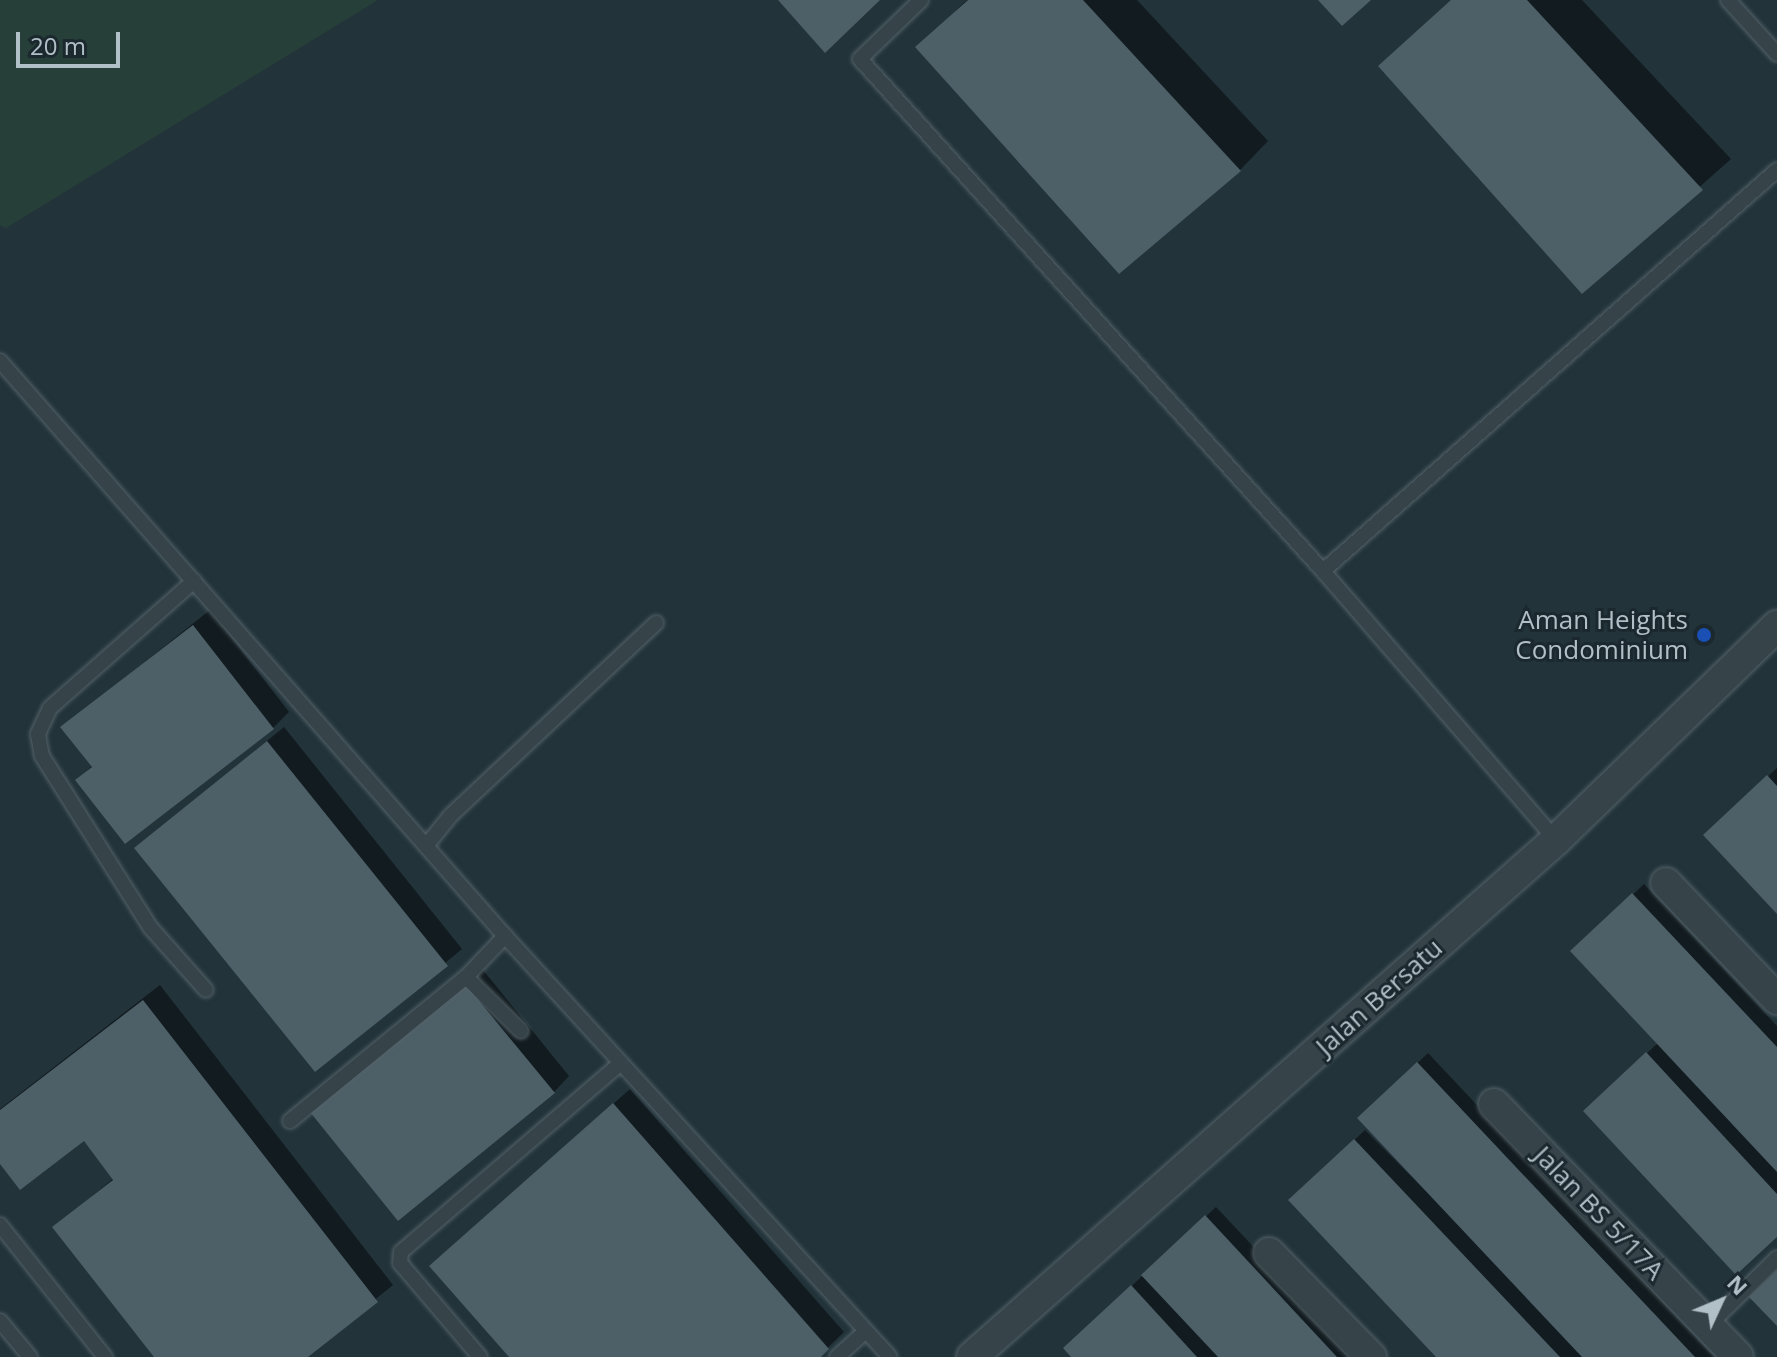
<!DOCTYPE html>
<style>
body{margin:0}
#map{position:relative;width:1777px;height:1357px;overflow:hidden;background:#22333a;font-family:"Open Sans",sans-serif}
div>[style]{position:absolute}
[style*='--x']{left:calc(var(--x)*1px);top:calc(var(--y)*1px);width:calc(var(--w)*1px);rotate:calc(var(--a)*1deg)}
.green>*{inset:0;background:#273f39}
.shadow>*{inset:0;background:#0007}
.building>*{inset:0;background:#4d6068}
.roads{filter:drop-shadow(0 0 2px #546268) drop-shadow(0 0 2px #546268)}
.service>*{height:14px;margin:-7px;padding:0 7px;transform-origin:7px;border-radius:7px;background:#36444a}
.minor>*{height:30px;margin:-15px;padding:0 15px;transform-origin:15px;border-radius:15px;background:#36444a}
.dots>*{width:22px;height:22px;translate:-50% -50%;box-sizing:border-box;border:4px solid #1b292f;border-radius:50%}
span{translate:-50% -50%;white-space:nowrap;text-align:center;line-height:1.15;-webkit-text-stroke:6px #1b292f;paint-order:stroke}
.poi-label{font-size:26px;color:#b1bfc6}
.right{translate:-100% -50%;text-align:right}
.street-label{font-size:26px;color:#b1bfc6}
.north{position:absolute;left:1681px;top:1261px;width:80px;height:80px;-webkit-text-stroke:6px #1b292f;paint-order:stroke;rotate:46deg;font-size:22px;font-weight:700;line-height:32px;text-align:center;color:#b1bfc6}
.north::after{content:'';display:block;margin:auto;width:28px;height:36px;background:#b1bfc6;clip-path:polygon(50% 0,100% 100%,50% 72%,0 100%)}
.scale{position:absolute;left:16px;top:32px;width:104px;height:36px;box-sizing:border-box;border:4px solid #b1bfc6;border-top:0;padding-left:10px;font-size:24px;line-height:28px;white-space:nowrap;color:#b1bfc6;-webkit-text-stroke:6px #1b292f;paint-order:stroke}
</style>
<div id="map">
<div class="green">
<div style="clip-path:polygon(0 0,378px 0,6px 228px,0 225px)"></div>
</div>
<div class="shadow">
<div style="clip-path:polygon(967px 0,1137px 0,1268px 141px,1240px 170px,947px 19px)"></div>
<div style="clip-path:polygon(1451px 0,1582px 0,1731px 159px,1582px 291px)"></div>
<div style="clip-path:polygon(210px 610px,289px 712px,273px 728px,77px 780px,93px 765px,63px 727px)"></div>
<div style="clip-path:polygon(284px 727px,462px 949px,316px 1069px,137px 848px)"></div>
<div style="clip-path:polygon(1777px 768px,1777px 911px,1706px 835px)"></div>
<div style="clip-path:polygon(1644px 884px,1777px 1026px,1777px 1235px,1596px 1100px,1658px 1043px,1573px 952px)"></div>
<div style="clip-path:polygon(483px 970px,569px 1076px,554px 1092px,328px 1097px)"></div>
<div style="clip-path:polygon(160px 985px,393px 1285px,304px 1357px,156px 1357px,55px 1227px,114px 1178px,84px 1138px,0 1161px,0 1109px)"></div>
<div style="clip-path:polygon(1428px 1053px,1714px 1357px,1439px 1357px,1291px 1200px,1365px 1130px,1481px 1246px,1360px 1118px)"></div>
<div style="clip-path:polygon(630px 1089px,844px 1332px,818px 1357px,512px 1357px,431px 1266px)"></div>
<div style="clip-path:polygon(1216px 1207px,1357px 1357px,1074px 1357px,1076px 1338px)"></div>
</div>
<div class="building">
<div style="clip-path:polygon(778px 0,880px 0,825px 53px)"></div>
<div style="clip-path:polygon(968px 0,1083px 0,1241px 171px,1119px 274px,915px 47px)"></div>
<div style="clip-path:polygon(1318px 0,1371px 0,1342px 26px)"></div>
<div style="clip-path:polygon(1451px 0,1527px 0,1703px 190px,1582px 294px,1378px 66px)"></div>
<div style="clip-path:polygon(193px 625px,274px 729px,125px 844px,75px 780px,92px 767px,60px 727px)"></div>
<div style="clip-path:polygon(267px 741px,448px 966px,315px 1072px,134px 848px)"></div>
<div style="clip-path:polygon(1767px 775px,1777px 786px,1777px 914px,1703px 835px)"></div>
<div style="clip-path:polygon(1632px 893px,1777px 1047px,1777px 1172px,1570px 951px)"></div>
<div style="clip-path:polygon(466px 985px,555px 1093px,398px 1221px,310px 1112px)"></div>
<div style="clip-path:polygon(143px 1000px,378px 1302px,308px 1357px,154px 1357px,52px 1227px,113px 1180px,84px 1141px,20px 1190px,0 1164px,0 1110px)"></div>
<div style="clip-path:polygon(1646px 1052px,1777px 1194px,1777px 1237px,1736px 1275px,1583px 1111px)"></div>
<div style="clip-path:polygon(1417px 1062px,1695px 1357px,1582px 1357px,1357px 1118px)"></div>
<div style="clip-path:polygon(613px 1103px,829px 1349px,821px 1357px,509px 1357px,429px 1266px)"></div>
<div style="clip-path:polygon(1354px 1139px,1560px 1357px,1436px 1357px,1288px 1200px)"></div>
<div style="clip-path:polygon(1205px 1215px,1337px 1357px,1218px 1357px,1141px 1275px)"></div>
<div style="clip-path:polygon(1777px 1270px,1777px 1326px,1749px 1297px)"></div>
<div style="clip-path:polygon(1131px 1285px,1197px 1357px,1071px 1357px,1063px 1348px)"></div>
</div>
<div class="roads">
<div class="service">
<div style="--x:921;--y:0;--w:85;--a:136"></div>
<div style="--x:860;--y:59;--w:690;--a:47.88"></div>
<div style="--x:1323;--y:571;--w:356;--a:49.1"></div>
<div style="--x:1728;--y:0;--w:73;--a:47.8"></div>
<div style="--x:0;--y:361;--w:765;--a:48.71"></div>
<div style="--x:505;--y:936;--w:570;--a:47.56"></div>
<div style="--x:1323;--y:571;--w:606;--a:-41.45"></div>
<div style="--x:194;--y:581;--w:192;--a:138.6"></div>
<div style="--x:50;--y:708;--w:29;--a:115"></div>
<div style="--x:38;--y:734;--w:22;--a:80"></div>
<div style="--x:42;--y:756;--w:202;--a:57.7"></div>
<div style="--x:150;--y:927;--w:84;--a:48.4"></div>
<div style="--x:426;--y:846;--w:40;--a:-51"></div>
<div style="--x:451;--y:815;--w:281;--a:-43.1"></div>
<div style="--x:466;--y:977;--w:77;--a:44.5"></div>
<div style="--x:290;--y:1121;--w:227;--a:-39.3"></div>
<div style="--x:466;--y:977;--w:57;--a:-46.4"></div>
<div style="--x:0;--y:1225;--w:169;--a:51.5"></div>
<div style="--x:0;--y:1321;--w:47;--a:50.2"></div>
<div style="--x:1708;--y:1326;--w:97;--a:-44.6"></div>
<div style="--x:480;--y:1357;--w:123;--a:-130.4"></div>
<div style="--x:400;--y:1263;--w:11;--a:-85"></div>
<div style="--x:401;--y:1252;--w:290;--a:-40.7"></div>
<div style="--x:837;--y:1357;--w:39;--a:-42"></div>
</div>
<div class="minor">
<div style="--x:1666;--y:883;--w:161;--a:46.3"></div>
<div style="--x:1494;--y:1104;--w:351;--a:46"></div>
<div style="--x:1269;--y:1253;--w:146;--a:45.6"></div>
<div style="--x:972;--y:1357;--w:780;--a:-41.52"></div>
<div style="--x:1556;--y:840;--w:308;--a:-44.1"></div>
</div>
</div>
<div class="dots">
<div style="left:1704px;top:635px;background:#1a4fb4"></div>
</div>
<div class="poi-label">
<span class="right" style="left:1688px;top:635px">Aman Heights<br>Condominium</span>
</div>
<div class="street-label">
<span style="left:1379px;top:997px;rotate:-42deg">Jalan Bersatu</span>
<span style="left:1599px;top:1213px;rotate:46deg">Jalan BS 5/17A</span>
</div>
<div class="north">N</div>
<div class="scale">20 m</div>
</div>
